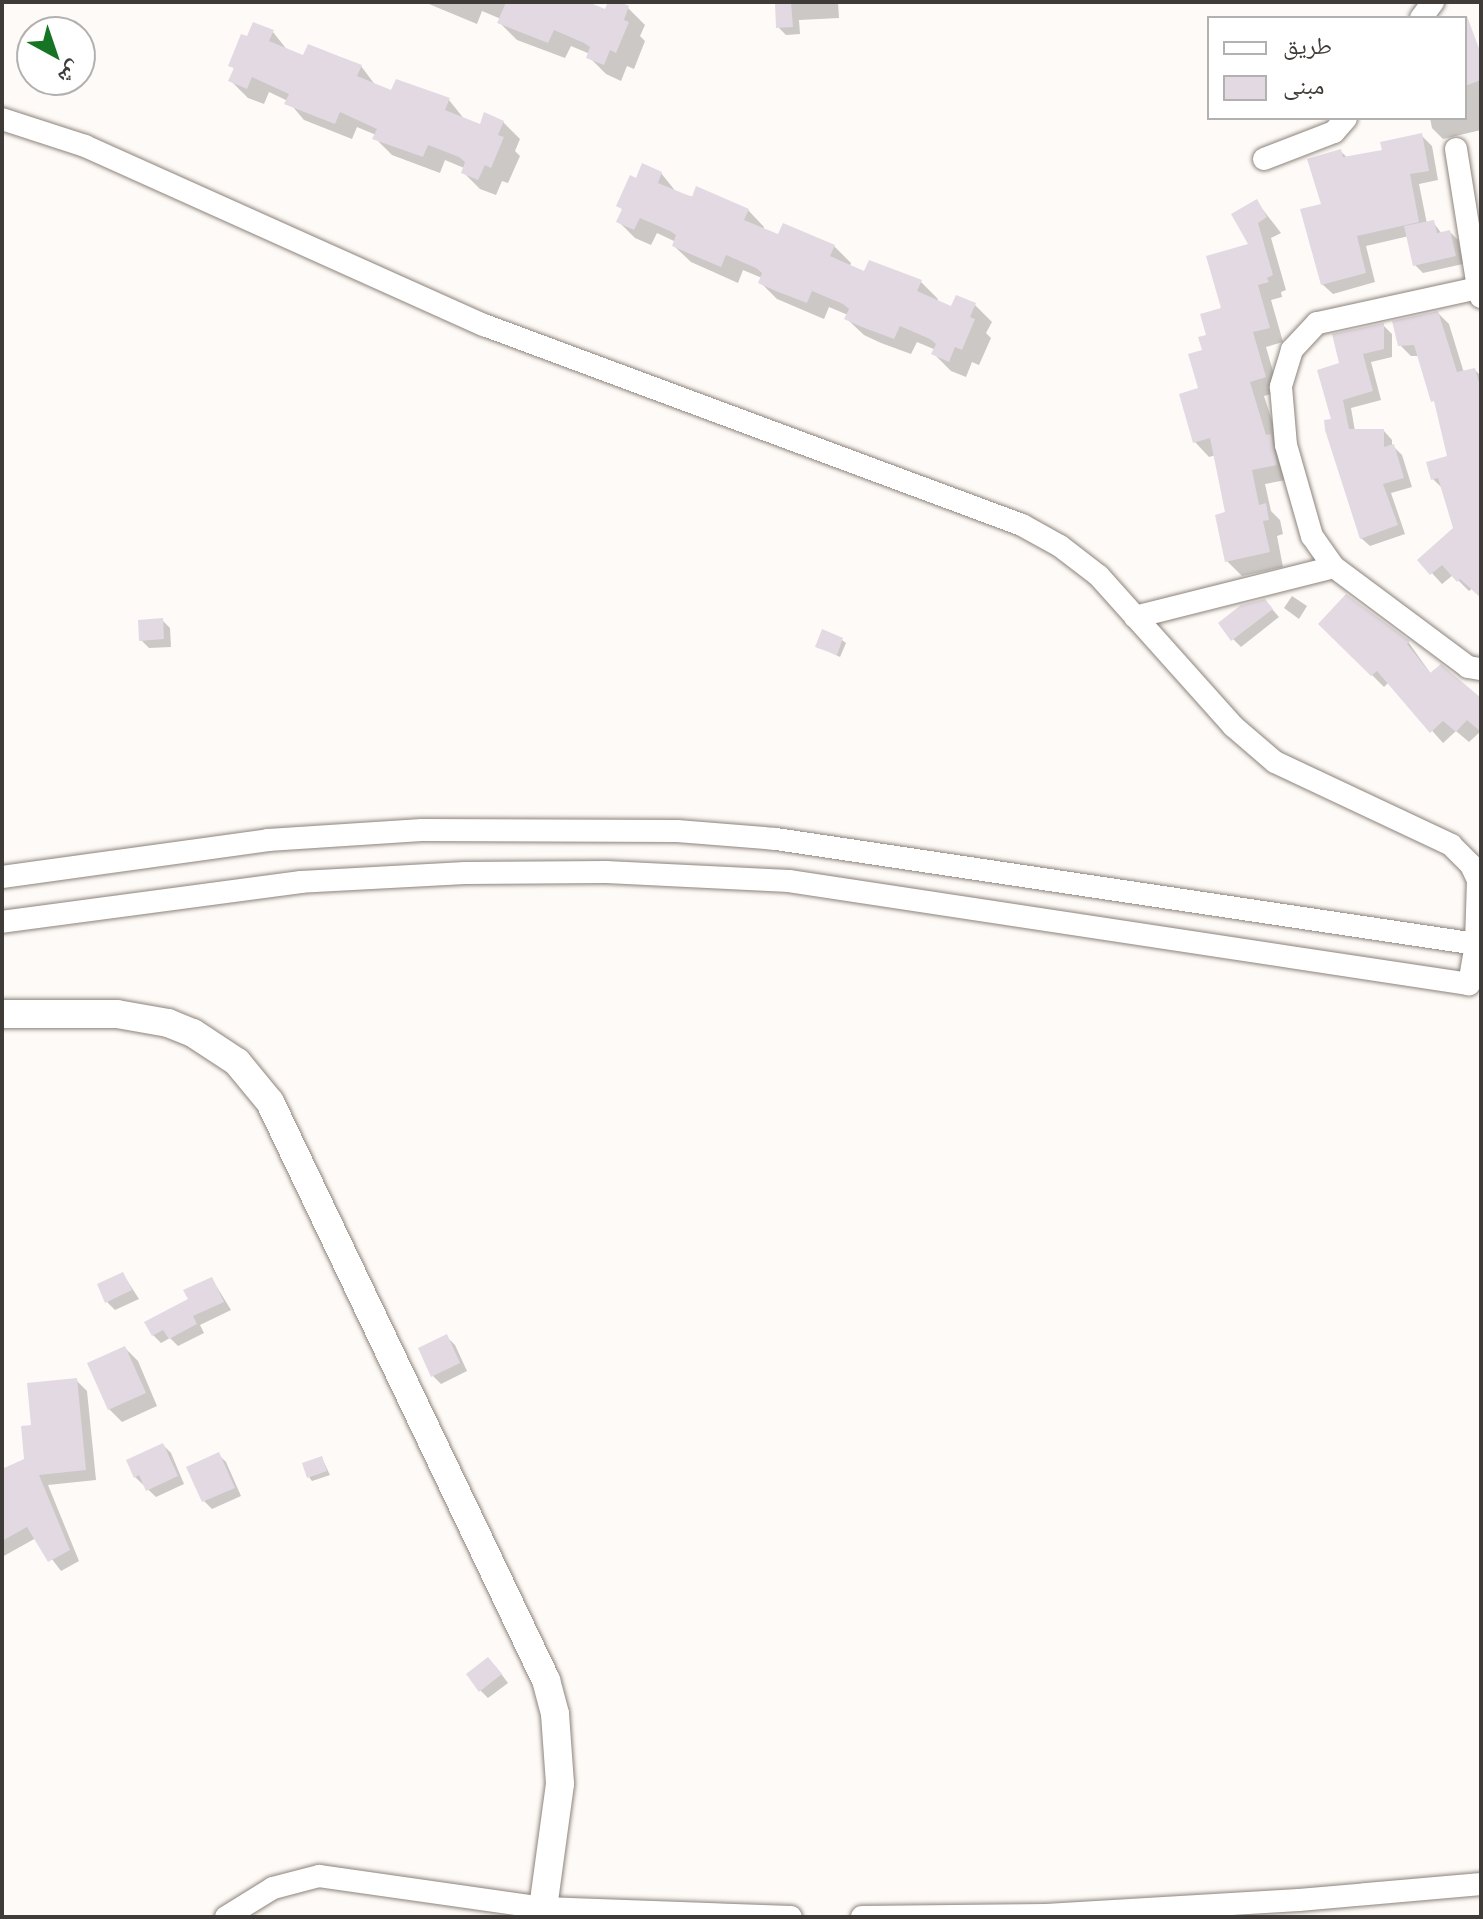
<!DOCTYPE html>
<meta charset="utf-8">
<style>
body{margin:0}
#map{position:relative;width:1483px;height:1919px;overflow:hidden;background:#fefaf7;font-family:"Work Sans","Noto Naskh Arabic",sans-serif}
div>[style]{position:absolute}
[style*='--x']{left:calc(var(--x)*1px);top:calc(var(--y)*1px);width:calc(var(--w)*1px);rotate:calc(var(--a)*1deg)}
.shadow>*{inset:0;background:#0003}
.building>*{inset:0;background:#e2d9e2}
.roads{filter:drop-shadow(0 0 2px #8c837b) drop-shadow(0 0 2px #8c837b)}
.minor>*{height:22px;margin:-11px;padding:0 11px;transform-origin:11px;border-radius:11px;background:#fff}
.tertiary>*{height:28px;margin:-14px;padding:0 14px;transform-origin:14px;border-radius:14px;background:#fff}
span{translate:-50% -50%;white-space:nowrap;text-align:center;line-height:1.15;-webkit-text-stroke:6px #fff;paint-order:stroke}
.frame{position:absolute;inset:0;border:4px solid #3f3b38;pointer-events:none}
.legend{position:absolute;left:1207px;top:16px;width:260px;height:104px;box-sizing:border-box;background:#fff;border:2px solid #b2b1af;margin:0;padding:10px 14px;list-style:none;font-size:24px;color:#3f3b38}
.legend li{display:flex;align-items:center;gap:16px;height:40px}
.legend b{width:40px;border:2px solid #b2b1af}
.north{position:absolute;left:16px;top:16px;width:80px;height:80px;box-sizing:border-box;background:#fff;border:2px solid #b2b1af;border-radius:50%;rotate:140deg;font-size:22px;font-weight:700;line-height:32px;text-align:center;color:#3f3b38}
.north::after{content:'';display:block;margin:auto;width:28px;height:36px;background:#157524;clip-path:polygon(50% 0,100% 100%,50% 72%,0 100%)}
</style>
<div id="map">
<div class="shadow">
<div style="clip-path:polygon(424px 2px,591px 2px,590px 5px,606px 12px,610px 2px,615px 2px,628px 8px,645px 25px,640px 36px,645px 41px,634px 69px,627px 66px,621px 81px,606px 74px,589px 57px,590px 54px,571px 46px,565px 58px,517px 40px,500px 23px,501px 19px,482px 11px,477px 24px)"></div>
<div style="clip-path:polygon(777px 2px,838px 2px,839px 18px,799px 20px,800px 34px,786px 35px,778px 27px)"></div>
<div style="clip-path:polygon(273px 32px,288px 51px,305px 58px,361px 66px,376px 86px,392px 93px,449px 100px,465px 120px,481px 126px,503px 122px,520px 139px,515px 151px,520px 156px,508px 183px,502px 181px,496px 195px,480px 189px,463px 172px,464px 168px,445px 160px,440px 173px,392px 155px,375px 138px,376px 135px,357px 127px,352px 139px,304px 120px,288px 101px,269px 92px,264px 104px,248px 98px,231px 81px,235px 70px,231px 65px,248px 39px)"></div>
<div style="clip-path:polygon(1477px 47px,1481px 51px,1481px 130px,1443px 139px,1432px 128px,1430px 118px,1465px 118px,1465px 52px)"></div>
<div style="clip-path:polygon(1421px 135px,1432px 146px,1438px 180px,1419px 184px,1427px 224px,1433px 222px,1442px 234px,1450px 232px,1458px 240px,1463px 264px,1423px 273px,1415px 265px,1409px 236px,1366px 246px,1375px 282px,1333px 294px,1322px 284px,1324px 205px,1340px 151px,1348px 158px,1384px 152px)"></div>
<div style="clip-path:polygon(661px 173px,677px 193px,748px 210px,764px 227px,763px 230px,779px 237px,834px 246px,851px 263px,850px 266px,865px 273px,921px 282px,938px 299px,937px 302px,952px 308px,975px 305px,992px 322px,986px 333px,991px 338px,979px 365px,972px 362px,966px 377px,951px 371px,934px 354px,936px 350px,917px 342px,911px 354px,881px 343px,864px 335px,847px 319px,848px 315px,829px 307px,824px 319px,777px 299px,760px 282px,762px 278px,743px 270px,738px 283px,691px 262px,674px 246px,676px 242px,657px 233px,651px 245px,635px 238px,618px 221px,623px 210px,619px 206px,637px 180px)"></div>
<div style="clip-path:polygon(1257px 202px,1281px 233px,1271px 238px,1286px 290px,1281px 292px,1282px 297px,1271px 300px,1283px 342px,1266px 347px,1279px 392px,1264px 396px,1291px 479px,1265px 484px,1271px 511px,1280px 520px,1283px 534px,1277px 536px,1283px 567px,1242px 576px,1227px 561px,1227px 514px,1216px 455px,1209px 457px,1195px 442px,1205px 351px,1251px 245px)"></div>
<div style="clip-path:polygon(1438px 313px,1449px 324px,1464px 373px,1475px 370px,1481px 376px,1481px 596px,1473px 588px,1469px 591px,1453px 575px,1442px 584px,1420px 560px,1456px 528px,1444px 490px,1433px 479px,1449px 457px,1438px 405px,1419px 356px,1411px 356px,1400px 345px)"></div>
<div style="clip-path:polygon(1383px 325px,1392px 334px,1392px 357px,1371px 362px,1381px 400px,1351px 408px,1355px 431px,1384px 431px,1392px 440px,1392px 445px,1402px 455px,1412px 487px,1391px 493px,1405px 534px,1370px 546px,1361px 538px,1334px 420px,1341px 365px)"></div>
<div style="clip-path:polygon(1292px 596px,1307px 606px,1299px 619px,1284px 608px)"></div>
<div style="clip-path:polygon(1347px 596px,1409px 643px,1431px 674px,1481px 700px,1481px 731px,1469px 742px,1456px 731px,1443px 743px,1389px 682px,1384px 687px,1321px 624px)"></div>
<div style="clip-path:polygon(1265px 601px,1279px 617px,1241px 647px,1233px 639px)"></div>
<div style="clip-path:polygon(162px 620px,170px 628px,171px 647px,149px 648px,141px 640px)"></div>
<div style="clip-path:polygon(842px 640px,846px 643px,840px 657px,817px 646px)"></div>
<div style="clip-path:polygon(123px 1274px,139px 1299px,115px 1310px,107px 1302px)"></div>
<div style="clip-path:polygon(212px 1279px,231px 1310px,200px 1325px,204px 1333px,178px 1346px,170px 1338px,161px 1343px,153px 1335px)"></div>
<div style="clip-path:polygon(447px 1337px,455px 1345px,467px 1371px,441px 1384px,433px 1376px)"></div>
<div style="clip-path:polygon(125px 1348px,138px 1361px,157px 1406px,122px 1422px,109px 1409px)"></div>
<div style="clip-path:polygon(76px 1380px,87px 1391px,96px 1480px,48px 1485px,79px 1561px,61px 1571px,36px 1538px,2px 1557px,2px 1471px,26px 1460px,33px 1427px)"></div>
<div style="clip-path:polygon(163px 1445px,171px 1453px,184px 1484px,156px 1497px,135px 1477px)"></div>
<div style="clip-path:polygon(218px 1454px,226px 1462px,241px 1496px,212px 1509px,204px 1501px)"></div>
<div style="clip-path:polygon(322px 1458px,330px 1475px,312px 1481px,309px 1477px)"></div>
<div style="clip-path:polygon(496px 1667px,508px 1683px,488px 1698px,480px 1690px)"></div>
</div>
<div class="building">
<div style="clip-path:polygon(506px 2px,588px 2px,605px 9px,608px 2px,620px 2px,629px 6px,624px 20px,629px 22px,616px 53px,610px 50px,604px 65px,586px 58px,590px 47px,584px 43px,554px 30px,548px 43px,497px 23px)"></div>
<div style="clip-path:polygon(775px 2px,791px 2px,793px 27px,776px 28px)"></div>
<div style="clip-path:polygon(1467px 16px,1481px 54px,1481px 80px,1465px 86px)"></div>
<div style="clip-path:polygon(253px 22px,274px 30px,269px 41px,303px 55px,308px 44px,341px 57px,362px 65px,357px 76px,391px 90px,396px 79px,450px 98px,445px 110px,480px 124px,484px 112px,504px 121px,498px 135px,504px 137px,491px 168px,485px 165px,478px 180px,461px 173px,465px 162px,459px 157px,428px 145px,423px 157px,372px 139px,377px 129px,340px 112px,335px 124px,284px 104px,289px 94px,252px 77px,247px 89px,228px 81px,234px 68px,228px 66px,241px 34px,247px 36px)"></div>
<div style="clip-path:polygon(1422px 133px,1429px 171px,1410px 174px,1419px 222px,1357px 236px,1366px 273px,1321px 285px,1300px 209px,1321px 204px,1307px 159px,1341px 149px,1343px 157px,1382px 150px,1380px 142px)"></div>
<div style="clip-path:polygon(642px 163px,662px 172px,658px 183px,692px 197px,696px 186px,749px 209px,744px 220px,778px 234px,783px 223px,835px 245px,830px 256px,864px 271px,869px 260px,922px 280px,917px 291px,951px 306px,956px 295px,976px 303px,970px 317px,975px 319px,962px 350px,955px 347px,949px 362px,931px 354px,936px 344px,930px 339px,900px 326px,894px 339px,862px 327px,844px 319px,849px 309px,843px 304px,812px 291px,807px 303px,776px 291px,758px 283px,762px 273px,756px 268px,726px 255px,721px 267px,702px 259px,672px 246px,676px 235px,670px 231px,640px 218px,634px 230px,616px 222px,622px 209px,616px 206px,630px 175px,636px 178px)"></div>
<div style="clip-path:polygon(1257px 199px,1267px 217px,1258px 223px,1273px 275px,1267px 278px,1269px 282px,1258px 285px,1270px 328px,1253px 332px,1266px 377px,1250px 382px,1266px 435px,1271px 434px,1277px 465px,1252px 470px,1259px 505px,1266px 503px,1269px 520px,1263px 521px,1270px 552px,1225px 562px,1215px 515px,1225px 512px,1210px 438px,1193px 443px,1179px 394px,1198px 388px,1188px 354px,1202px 350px,1198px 337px,1206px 335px,1200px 314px,1221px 308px,1206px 256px,1248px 244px,1231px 214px)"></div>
<div style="clip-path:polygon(1434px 220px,1437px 233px,1450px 230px,1456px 256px,1413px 266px,1404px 226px)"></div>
<div style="clip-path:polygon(1438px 311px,1457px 372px,1475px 368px,1481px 390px,1481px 598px,1460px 579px,1457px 582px,1442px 565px,1430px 575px,1417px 560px,1453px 528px,1438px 478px,1431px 480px,1426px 462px,1447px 456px,1434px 401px,1431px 402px,1414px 345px,1398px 346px,1392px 321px)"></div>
<div style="clip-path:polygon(1384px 323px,1384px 349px,1363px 354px,1373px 391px,1343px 400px,1349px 429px,1384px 429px,1384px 447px,1394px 444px,1404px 478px,1383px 484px,1398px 525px,1360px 539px,1325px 430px,1324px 420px,1331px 419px,1317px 370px,1339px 363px,1332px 334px)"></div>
<div style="clip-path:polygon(1346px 594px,1410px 641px,1407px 644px,1430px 673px,1441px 664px,1481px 698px,1481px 732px,1467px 720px,1456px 732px,1443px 721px,1430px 733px,1377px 671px,1371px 676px,1318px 624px)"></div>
<div style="clip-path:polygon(1265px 599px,1273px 609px,1231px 641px,1218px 623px,1241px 605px)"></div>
<div style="clip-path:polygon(163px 618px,164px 639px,139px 641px,138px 620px)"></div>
<div style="clip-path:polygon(822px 629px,843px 638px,837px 655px,815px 647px)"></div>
<div style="clip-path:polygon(123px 1272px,132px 1290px,105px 1303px,97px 1284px)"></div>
<div style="clip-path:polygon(212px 1277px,224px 1302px,193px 1316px,197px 1324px,169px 1339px,163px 1330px,152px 1336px,144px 1322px,188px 1299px,183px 1290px)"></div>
<div style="clip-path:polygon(447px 1334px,460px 1363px,431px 1377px,418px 1348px)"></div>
<div style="clip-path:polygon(125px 1346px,146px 1393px,108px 1410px,87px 1363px)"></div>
<div style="clip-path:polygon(77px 1378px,86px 1470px,39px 1475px,70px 1550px,48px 1562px,27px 1527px,2px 1541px,2px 1469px,24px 1459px,21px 1426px,31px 1425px,27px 1383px)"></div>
<div style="clip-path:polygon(163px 1443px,178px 1476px,146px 1491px,139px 1475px,134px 1478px,126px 1460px)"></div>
<div style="clip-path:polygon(219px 1452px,235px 1488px,202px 1502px,186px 1467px)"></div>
<div style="clip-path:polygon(322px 1456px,327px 1471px,307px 1478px,302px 1463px)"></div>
<div style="clip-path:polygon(488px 1657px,502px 1674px,479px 1692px,466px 1674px)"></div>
</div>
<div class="roads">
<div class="minor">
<div style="--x:1421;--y:18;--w:20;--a:-53"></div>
<div style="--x:2;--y:119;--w:87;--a:18"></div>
<div style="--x:85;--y:146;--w:437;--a:24.2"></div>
<div style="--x:484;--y:325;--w:574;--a:20.39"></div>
<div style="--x:1022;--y:525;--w:43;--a:28.9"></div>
<div style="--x:1060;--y:546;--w:49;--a:37.6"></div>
<div style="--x:1099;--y:576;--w:201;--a:48.2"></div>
<div style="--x:1233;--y:726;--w:55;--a:40.6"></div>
<div style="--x:1275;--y:762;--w:195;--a:25.2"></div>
<div style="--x:1451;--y:845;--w:28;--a:45"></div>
<div style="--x:1471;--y:865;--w:17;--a:65"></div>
<div style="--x:1478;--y:880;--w:64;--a:91.8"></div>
<div style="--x:1476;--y:944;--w:41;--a:99.9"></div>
<div style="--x:1469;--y:984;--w:688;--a:-171.39"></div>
<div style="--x:789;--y:881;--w:183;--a:-177.2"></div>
<div style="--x:606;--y:872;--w:141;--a:179.6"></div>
<div style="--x:465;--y:873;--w:164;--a:176.9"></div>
<div style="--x:301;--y:882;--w:302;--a:172.4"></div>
<div style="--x:1456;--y:149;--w:141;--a:81"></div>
<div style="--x:1264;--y:159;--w:75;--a:-21.1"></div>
<div style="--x:1334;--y:132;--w:18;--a:-49"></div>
<div style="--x:1481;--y:297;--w:9;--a:-108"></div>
<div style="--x:1478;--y:288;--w:165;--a:167.7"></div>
<div style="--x:1317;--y:323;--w:37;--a:133"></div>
<div style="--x:1292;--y:350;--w:39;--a:107"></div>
<div style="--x:1281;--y:387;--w:58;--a:85.1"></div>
<div style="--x:1286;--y:445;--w:95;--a:74.1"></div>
<div style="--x:1312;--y:536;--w:38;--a:55"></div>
<div style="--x:1334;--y:567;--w:167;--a:36.7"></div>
<div style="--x:1468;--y:667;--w:13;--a:9"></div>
<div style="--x:1135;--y:617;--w:205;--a:-14.1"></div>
<div style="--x:2;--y:877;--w:269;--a:-7.9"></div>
<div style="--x:268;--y:840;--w:154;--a:-3.7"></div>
<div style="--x:422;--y:830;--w:255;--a:0.2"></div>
<div style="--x:677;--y:831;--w:99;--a:4.6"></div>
<div style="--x:776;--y:839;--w:708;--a:8.53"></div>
<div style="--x:226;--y:1917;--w:55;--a:-31.7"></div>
<div style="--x:273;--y:1888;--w:48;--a:-14.6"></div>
<div style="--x:319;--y:1876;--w:226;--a:8.1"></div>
<div style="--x:543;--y:1908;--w:248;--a:2.1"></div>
<div style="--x:862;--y:1917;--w:184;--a:-0.6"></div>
<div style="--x:1046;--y:1915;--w:253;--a:-3.4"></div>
<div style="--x:1299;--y:1900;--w:183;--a:-5"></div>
</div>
<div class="tertiary">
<div style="--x:2;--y:1014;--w:115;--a:0"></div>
<div style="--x:117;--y:1014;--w:52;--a:10"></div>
<div style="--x:168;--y:1023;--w:27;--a:22"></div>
<div style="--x:193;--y:1033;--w:53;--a:33.4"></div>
<div style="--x:237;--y:1062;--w:52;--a:50.5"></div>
<div style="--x:270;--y:1102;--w:641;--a:64.48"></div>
<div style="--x:546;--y:1680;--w:35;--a:75"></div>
<div style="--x:555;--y:1714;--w:70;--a:85.9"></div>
<div style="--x:560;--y:1784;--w:125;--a:97.8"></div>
</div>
</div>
<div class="frame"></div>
<ul class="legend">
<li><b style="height:10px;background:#fff"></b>طريق</li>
<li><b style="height:22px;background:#e2d9e2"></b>مبنى</li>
</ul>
<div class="north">ش</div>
</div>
